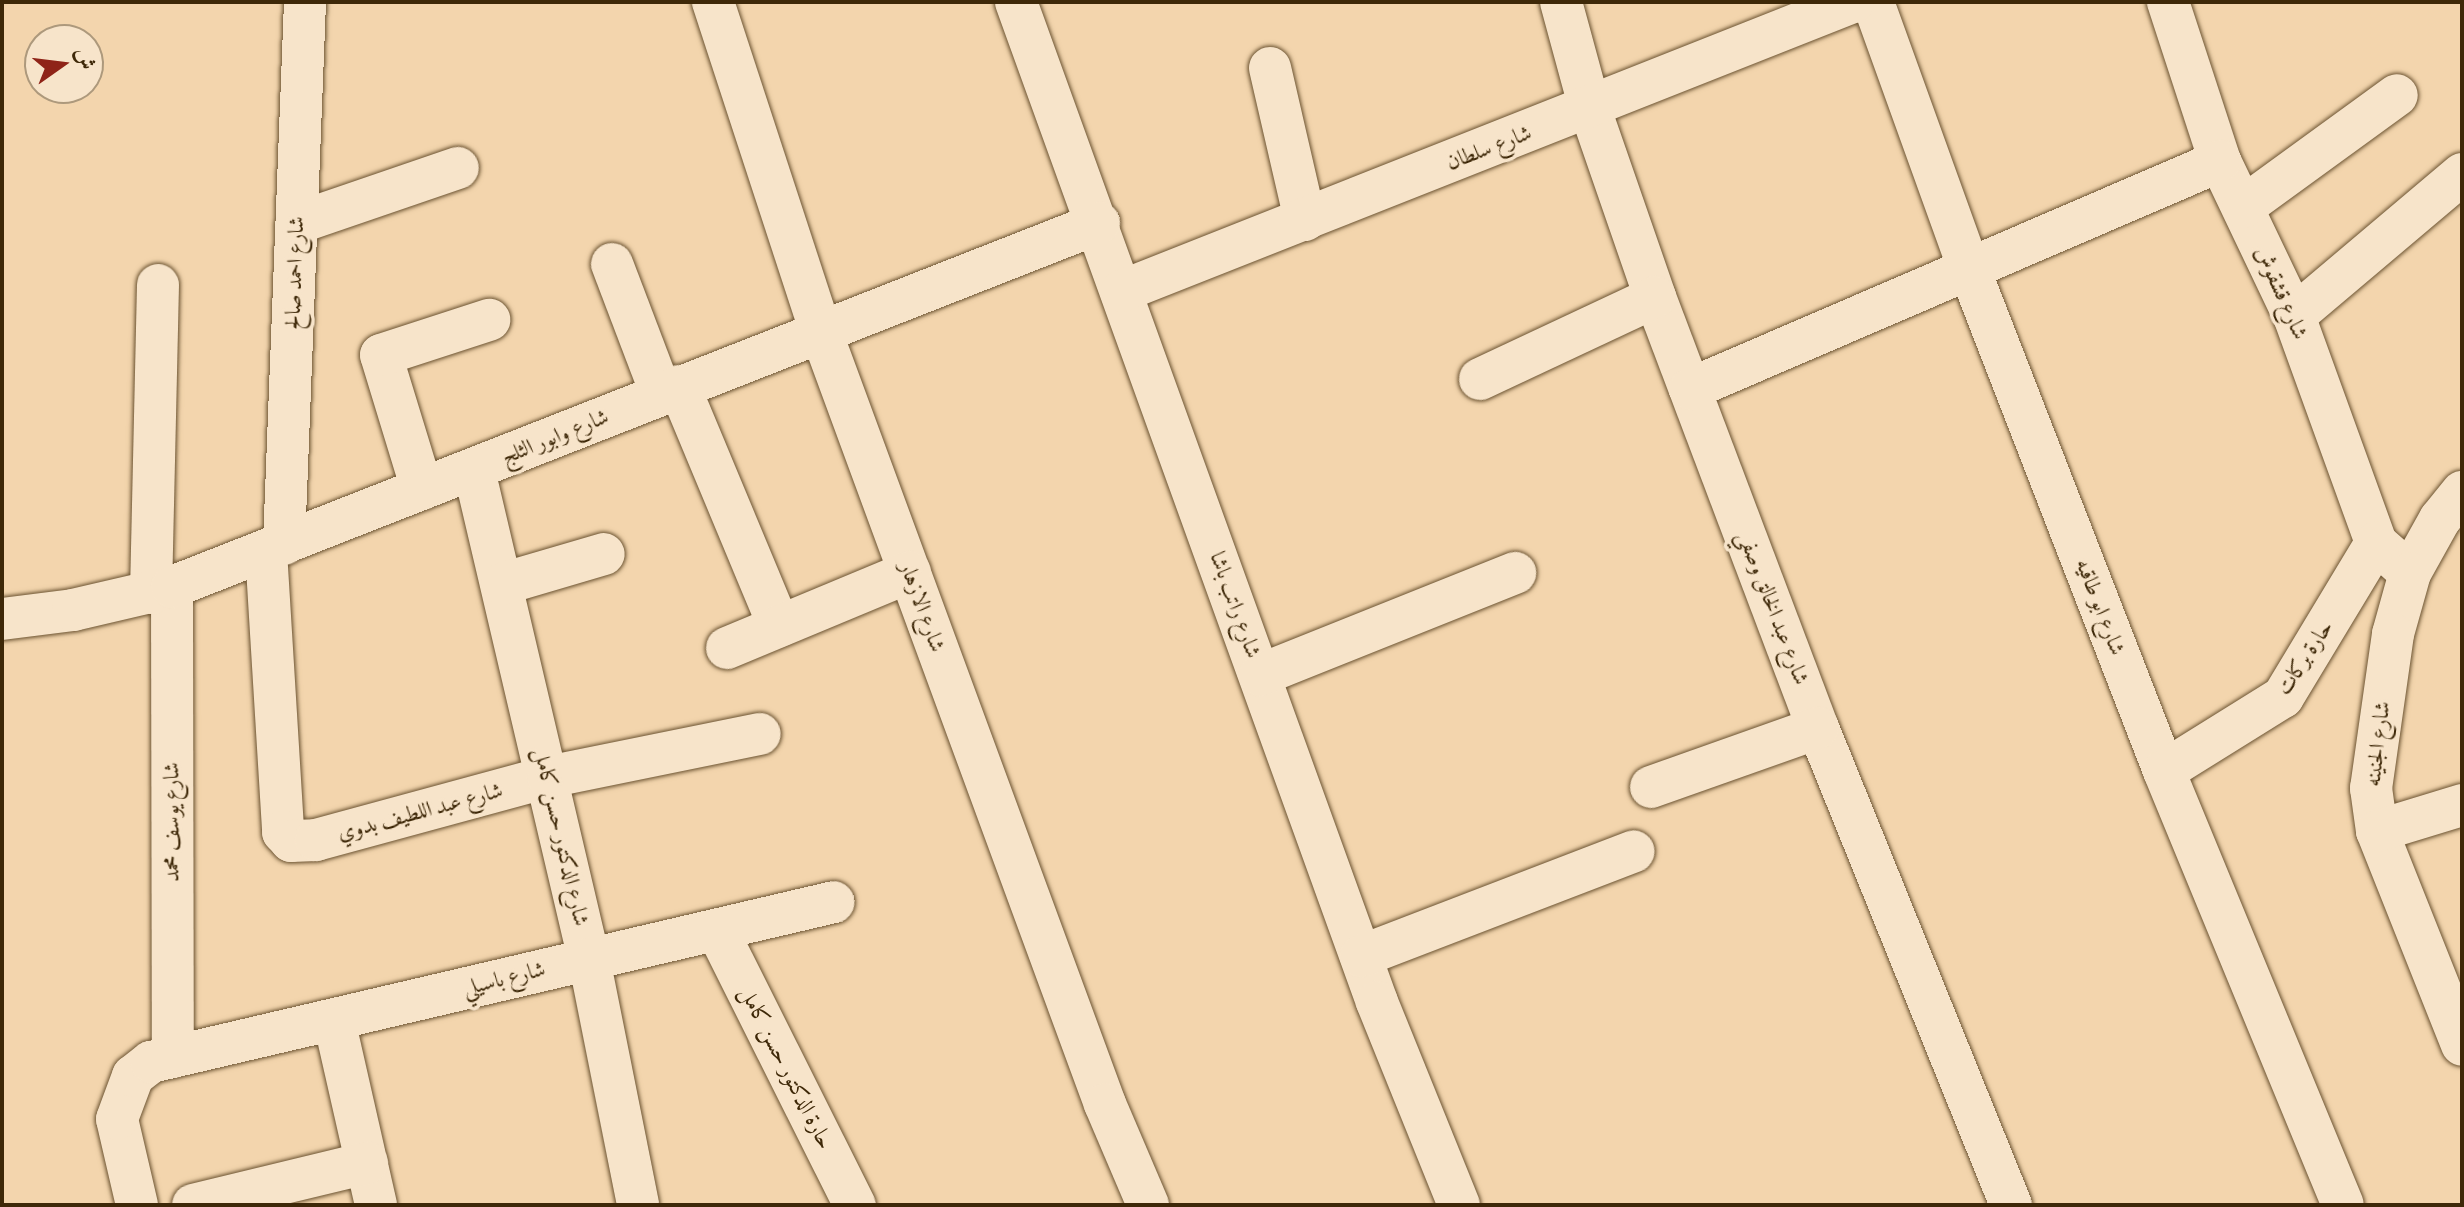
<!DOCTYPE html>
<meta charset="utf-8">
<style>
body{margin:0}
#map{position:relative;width:2464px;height:1207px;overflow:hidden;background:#f3d5ad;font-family:Alegreya,Amiri,serif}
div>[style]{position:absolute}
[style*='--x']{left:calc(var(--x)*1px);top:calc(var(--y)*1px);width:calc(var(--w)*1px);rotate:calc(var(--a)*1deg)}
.roads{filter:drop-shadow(0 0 2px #6b5331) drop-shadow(0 0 2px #6b5331)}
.street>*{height:42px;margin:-21px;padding:0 21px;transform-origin:21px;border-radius:21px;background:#f7e4ca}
span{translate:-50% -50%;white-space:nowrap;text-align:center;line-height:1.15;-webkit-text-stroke:7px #f7e4ca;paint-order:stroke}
.street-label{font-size:22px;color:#3e2808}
.frame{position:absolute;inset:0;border:4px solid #3e2808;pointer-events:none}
.north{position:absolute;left:24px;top:24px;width:80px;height:80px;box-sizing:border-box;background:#f7e4ca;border:2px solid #ad997c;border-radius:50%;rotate:76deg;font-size:22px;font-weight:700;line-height:32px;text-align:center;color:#3e2808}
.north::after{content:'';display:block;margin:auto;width:28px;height:36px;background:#8f2418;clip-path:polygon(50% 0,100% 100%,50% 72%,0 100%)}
</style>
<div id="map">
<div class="roads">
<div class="street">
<div style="--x:713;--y:2;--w:344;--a:71.9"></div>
<div style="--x:820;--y:329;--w:826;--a:69.81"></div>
<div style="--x:1105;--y:1104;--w:110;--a:66.9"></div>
<div style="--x:1016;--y:2;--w:1063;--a:70.15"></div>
<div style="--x:1377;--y:1002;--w:219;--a:68"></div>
<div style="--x:1561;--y:2;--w:111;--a:74.8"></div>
<div style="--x:1590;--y:109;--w:199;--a:70.9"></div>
<div style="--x:1655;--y:297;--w:461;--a:69.3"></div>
<div style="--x:1818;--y:728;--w:515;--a:67.97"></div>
<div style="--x:1873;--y:2;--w:286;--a:70.2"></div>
<div style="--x:1970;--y:271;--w:536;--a:68.79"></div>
<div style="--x:2164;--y:771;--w:469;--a:67.6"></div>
<div style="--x:2168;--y:2;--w:167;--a:71.9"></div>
<div style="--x:2220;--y:161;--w:172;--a:64.5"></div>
<div style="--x:2294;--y:316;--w:241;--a:70.1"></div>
<div style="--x:2376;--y:543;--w:45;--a:41.4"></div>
<div style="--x:1270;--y:68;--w:156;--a:77"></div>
<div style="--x:2243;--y:207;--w:190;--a:-36"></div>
<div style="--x:297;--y:223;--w:170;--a:-18.9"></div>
<div style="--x:612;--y:264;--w:138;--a:69.2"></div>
<div style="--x:1122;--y:291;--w:786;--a:-21.57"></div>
<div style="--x:2294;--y:316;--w:220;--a:-40.2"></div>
<div style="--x:1480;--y:379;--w:193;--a:-25.1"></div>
<div style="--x:679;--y:386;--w:260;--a:67.4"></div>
<div style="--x:1690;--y:389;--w:577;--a:-23.28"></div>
<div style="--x:474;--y:470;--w:502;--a:76.77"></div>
<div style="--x:589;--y:959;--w:251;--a:78.7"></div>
<div style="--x:422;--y:489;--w:140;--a:-107"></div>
<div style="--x:381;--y:355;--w:114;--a:-18"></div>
<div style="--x:2462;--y:492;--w:35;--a:129"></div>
<div style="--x:2440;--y:519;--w:62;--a:119.1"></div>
<div style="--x:2410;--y:573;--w:63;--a:105.6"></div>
<div style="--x:2393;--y:634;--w:156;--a:98.1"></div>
<div style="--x:2371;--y:788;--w:43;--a:82.1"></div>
<div style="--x:2377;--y:831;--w:230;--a:68.3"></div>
<div style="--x:284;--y:544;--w:542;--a:-87.78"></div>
<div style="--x:266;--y:551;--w:282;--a:86.5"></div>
<div style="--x:283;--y:832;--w:12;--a:48"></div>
<div style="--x:291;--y:841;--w:25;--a:-2"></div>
<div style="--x:316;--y:840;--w:240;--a:-15.2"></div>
<div style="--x:548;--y:777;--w:216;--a:-11.5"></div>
<div style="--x:502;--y:584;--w:106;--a:-16.4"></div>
<div style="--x:172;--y:587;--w:470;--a:89.9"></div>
<div style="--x:151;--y:593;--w:308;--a:-88.7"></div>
<div style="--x:2;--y:619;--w:72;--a:-7.2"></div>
<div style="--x:73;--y:610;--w:102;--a:-13.1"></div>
<div style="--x:172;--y:587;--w:996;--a:-21.44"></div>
<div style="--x:727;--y:648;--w:198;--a:-22.6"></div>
<div style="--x:1260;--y:675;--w:275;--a:-21.8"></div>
<div style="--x:2164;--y:771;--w:140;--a:-31.9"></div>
<div style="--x:2283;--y:697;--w:180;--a:-58.9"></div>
<div style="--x:1651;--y:787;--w:177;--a:-19.5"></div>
<div style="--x:2377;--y:831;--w:89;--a:-17"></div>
<div style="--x:717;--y:930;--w:308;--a:63.4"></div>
<div style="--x:1361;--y:956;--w:292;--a:-21"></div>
<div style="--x:334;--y:1020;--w:190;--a:77.2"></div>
<div style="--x:137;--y:1205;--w:88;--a:-103.1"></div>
<div style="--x:117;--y:1119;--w:46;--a:-69.6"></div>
<div style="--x:133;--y:1076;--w:23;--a:-38"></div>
<div style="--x:151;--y:1062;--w:701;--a:-13.18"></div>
<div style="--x:193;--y:1205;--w:179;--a:-13.6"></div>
</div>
</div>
<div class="street-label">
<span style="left:1489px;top:148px;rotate:-21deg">شارع سلطان</span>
<span style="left:295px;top:273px;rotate:-88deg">شارع احمد صالح</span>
<span style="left:2281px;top:293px;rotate:66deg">شارع قشقوش</span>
<span style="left:555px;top:437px;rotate:-22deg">شارع وابور الثلج</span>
<span style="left:1235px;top:605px;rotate:70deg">شارع راتب باشا</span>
<span style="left:922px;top:607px;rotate:70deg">شارع الازهار</span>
<span style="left:2100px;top:607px;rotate:69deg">شارع ابو طاقيه</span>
<span style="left:1773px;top:608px;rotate:69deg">شارع عبد الخالق وصفي</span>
<span style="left:2305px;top:658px;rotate:-57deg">حارة بركات</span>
<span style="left:2378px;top:744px;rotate:-83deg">شارع الجنينه</span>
<span style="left:420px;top:812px;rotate:-15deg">شارع عبد اللطيف بدوي</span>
<span style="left:172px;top:822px;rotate:-90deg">شارع يوسف محمد</span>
<span style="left:561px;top:837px;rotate:77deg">شارع الدكتور حسن كامل</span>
<span style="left:504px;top:979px;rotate:-14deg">شارع باسيلي</span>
<span style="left:786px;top:1068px;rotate:63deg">حارة الدكتور حسن كامل</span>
</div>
<div class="frame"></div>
<div class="north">ش</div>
</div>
